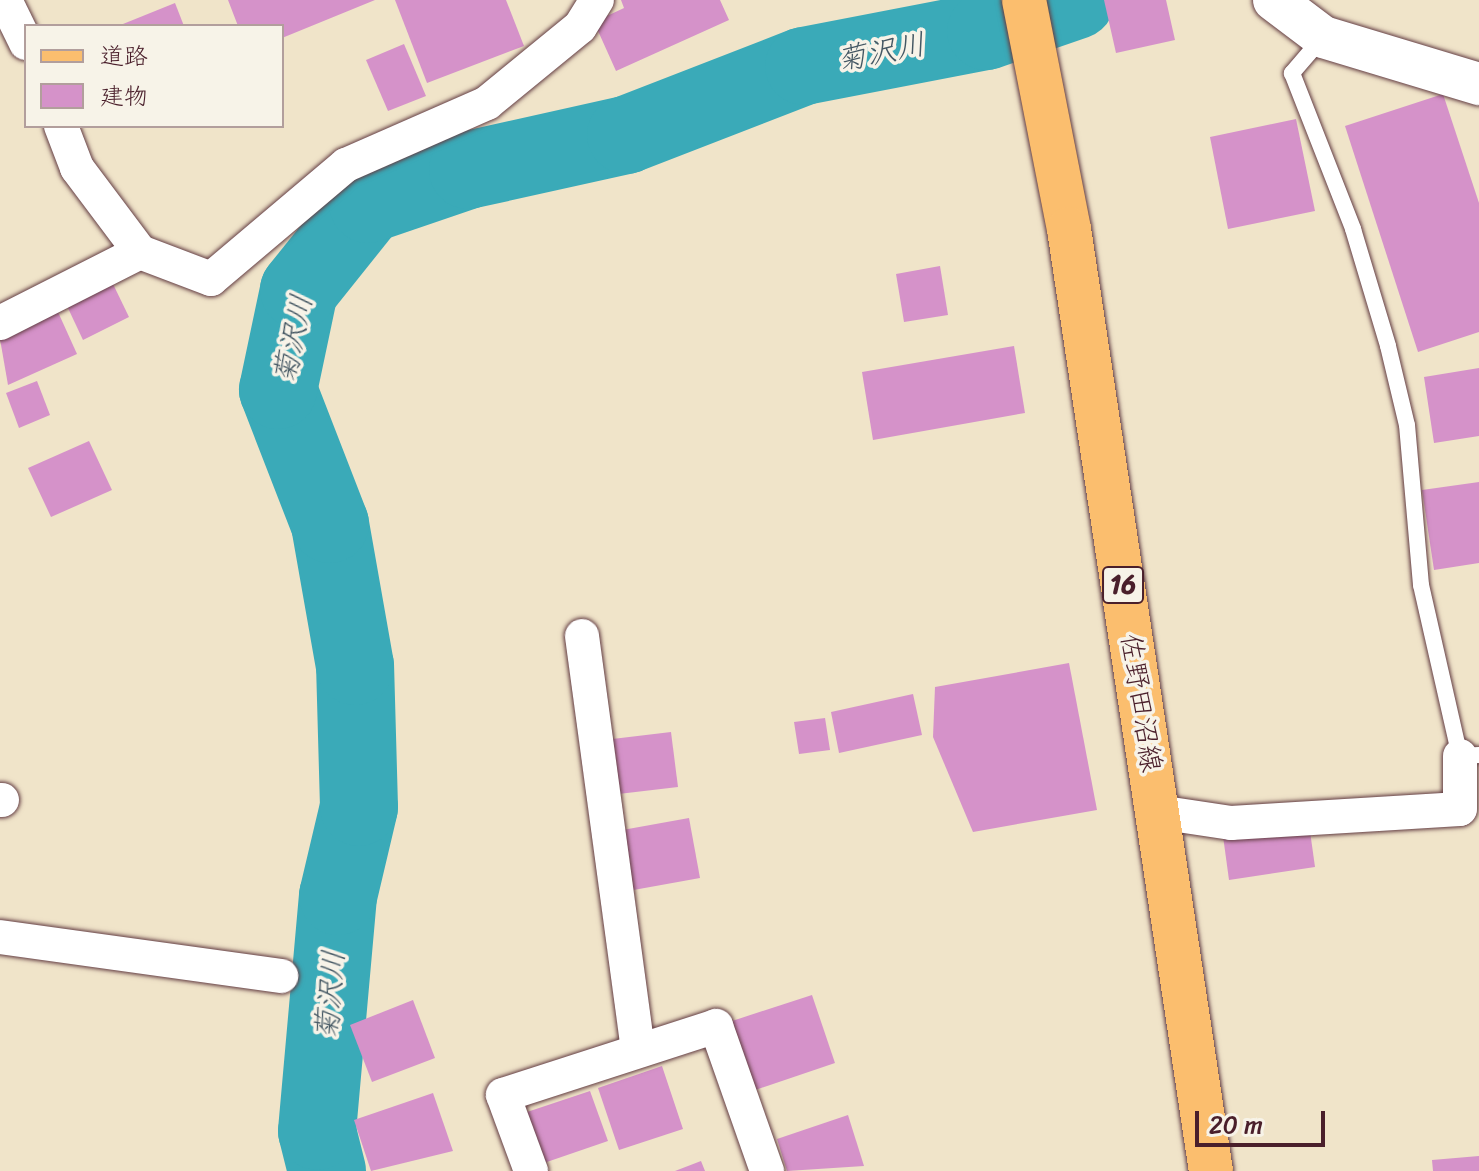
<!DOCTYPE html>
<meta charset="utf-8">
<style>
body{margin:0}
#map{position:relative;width:1479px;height:1171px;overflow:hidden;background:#f0e4c9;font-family:Sriracha,"Klee One",sans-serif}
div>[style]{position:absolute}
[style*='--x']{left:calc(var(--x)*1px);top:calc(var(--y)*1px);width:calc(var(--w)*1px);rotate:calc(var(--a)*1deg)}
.river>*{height:78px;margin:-39px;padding:0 39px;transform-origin:39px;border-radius:39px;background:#3aaab8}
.building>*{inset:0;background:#d592c9}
.roads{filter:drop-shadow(0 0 2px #633d43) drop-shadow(0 0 2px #633d43)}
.service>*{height:16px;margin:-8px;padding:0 8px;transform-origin:8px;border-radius:8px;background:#fff}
.minor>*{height:34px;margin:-17px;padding:0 17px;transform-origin:17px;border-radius:17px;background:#fff}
.tertiary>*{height:42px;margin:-21px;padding:0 21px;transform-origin:21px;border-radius:21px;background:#fff}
.primary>*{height:44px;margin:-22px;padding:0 22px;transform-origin:22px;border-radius:22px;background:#fbbe6e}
span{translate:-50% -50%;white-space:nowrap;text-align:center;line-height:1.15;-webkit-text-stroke:7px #f7f3e8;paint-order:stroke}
.shield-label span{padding:2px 6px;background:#f7f3e8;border:2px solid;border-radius:6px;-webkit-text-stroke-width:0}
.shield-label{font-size:26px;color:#4a1f2b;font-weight:700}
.street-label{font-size:28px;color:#4a1f2b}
.water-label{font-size:30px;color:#445763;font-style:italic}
.legend{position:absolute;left:24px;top:24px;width:260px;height:104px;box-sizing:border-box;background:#f7f3e8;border:2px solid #b29e9c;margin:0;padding:10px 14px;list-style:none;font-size:24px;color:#4a1f2b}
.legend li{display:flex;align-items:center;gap:16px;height:40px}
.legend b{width:40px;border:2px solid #b29e9c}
.scale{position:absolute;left:1195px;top:1111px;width:130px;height:36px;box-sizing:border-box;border:4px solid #4a1f2b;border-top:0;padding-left:10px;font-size:24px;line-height:28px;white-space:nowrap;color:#4a1f2b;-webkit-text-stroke:6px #f7f3e8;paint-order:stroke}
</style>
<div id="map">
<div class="river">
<div style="--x:327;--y:1171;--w:41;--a:-104"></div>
<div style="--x:317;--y:1131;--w:236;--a:-84.9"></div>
<div style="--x:338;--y:896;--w:91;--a:-76.7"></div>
<div style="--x:359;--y:807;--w:141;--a:-91.6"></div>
<div style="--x:355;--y:666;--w:144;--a:-100"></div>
<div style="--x:330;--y:524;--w:144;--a:-111.2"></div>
<div style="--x:278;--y:390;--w:102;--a:-78.1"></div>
<div style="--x:299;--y:290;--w:110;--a:-51.3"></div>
<div style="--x:368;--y:204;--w:106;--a:-18.8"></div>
<div style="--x:468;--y:170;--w:162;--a:-12.5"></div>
<div style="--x:626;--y:135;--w:191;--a:-21.2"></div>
<div style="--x:804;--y:66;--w:185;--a:-10.9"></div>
<div style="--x:986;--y:31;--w:95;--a:-19"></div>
</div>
<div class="building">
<div style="clip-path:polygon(228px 0,375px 0,282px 38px,282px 26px,238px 26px)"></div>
<div style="clip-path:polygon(395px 0,506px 0,524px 46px,427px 83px)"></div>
<div style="clip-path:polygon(621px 0,720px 0,729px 20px,616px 71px,594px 22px,624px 8px)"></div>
<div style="clip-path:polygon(1104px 0,1166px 0,1175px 40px,1116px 53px)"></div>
<div style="clip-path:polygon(175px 3px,184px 26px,118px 26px)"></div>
<div style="clip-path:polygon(404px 44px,426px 96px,388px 111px,366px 60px)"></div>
<div style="clip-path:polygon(1443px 94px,1479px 203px,1479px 332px,1418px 352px,1345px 126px)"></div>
<div style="clip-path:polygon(1296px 119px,1315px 211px,1228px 229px,1210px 137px)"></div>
<div style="clip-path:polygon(940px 266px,948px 315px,904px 322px,896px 274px)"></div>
<div style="clip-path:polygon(113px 284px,129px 317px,83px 340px,67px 306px)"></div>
<div style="clip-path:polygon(58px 312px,77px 354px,8px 385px,0 339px)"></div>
<div style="clip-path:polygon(1014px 346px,1025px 413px,873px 440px,862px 372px)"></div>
<div style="clip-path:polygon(1479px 368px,1479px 436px,1434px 443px,1424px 377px)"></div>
<div style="clip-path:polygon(37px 381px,50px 415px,19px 428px,6px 393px)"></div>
<div style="clip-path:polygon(89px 441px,112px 490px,51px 517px,28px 468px)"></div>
<div style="clip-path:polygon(1479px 482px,1479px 563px,1434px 570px,1422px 490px)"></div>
<div style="clip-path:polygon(1069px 663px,1097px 810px,973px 832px,933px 737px,935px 687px)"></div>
<div style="clip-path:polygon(913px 694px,922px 735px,839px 753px,831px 712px)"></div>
<div style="clip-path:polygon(825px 718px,830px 750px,799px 754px,794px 722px)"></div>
<div style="clip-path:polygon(671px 732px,678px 787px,610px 795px,604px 740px)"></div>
<div style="clip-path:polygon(689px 818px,700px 878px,628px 891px,617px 831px)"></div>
<div style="clip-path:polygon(1309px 824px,1315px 867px,1229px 880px,1223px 836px)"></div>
<div style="clip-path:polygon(812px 995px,835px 1063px,755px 1090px,732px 1021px)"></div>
<div style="clip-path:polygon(413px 1000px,435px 1058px,372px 1082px,350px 1025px)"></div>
<div style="clip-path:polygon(662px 1066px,683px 1129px,619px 1150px,598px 1088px)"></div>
<div style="clip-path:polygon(590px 1091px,608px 1141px,541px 1164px,524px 1113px)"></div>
<div style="clip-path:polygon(433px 1093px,453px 1151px,371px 1171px,354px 1120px)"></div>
<div style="clip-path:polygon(848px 1115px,864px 1166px,787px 1171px,777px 1139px)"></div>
<div style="clip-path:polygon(1479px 1156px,1479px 1171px,1433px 1171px,1432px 1160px)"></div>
<div style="clip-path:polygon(701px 1161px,705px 1171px,675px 1171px)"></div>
</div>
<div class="roads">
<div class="service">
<div style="--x:1323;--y:37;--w:48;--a:130.7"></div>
<div style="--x:1292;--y:73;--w:168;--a:68.6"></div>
<div style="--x:1353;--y:229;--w:122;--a:73.3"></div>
<div style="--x:1388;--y:346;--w:81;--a:76.5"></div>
<div style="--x:1407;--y:425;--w:161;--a:85"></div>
<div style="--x:1421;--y:585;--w:175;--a:77.2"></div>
<div style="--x:1460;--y:756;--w:19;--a:-3"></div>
</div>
<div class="minor">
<div style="--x:5;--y:0;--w:48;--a:64"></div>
<div style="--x:61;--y:126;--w:45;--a:69.1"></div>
<div style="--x:77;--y:168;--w:105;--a:53.1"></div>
<div style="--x:140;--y:252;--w:76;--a:20.8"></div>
<div style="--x:211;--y:279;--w:177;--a:-40.2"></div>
<div style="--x:346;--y:165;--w:154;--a:-23.7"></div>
<div style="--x:487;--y:103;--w:120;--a:-39.3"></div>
<div style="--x:580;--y:27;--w:32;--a:-58"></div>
<div style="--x:0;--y:323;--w:157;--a:-26.9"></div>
<div style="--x:582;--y:636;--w:418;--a:82.3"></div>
<div style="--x:0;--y:800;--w:2;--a:0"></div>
<div style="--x:1158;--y:812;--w:74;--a:8.6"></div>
<div style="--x:1231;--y:823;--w:229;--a:-3.5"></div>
<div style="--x:1460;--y:809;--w:53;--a:-90"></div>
<div style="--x:0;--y:937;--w:284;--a:7.9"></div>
<div style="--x:531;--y:1171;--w:81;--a:-110.2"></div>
<div style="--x:503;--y:1095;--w:224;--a:-17.9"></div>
<div style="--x:716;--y:1026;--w:154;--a:70.6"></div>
</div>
<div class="tertiary">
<div style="--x:1274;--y:0;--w:61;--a:37.1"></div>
<div style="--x:1323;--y:37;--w:163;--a:16.8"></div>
</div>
<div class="primary">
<div style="--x:1024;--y:0;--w:233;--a:78.9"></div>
<div style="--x:1069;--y:229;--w:953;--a:81.43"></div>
</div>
</div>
<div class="shield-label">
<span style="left:1123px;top:585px">16</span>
</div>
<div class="street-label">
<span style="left:1141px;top:703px;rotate:81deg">佐野田沼線</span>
</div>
<div class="water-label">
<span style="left:881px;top:52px;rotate:-11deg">菊沢川</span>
<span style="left:293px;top:339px;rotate:-78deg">菊沢川</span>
<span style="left:330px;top:995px;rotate:-85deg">菊沢川</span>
</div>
<ul class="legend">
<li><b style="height:10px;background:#fbbe6e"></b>道路</li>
<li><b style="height:22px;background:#d592c9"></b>建物</li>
</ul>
<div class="scale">20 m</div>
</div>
